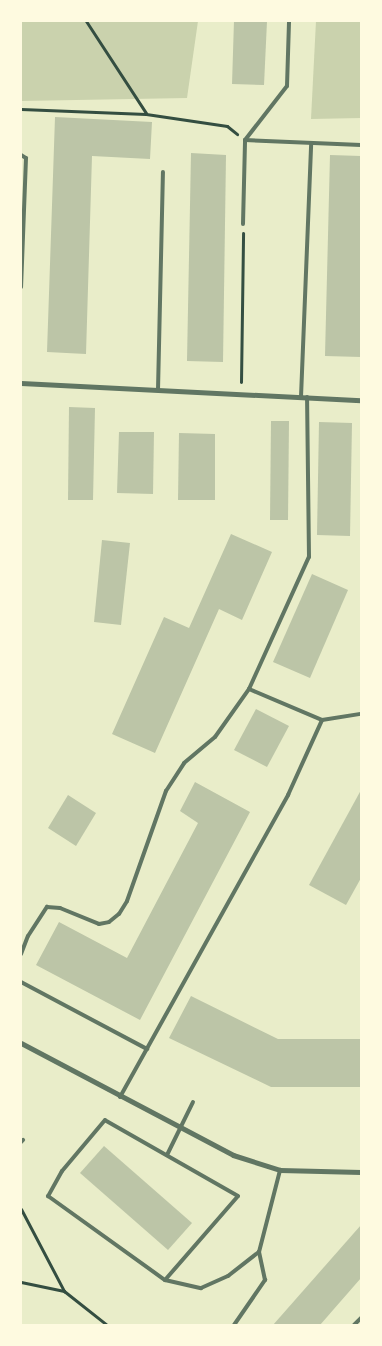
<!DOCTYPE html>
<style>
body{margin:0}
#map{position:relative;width:382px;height:1346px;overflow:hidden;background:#e9edc9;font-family:Montserrat,sans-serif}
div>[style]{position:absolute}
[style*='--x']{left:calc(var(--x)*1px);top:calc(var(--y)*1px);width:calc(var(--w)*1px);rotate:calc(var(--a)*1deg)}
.green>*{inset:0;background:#cad2ad}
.building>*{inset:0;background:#bcc5a7}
.path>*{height:3px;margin:-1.5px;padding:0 1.5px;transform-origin:1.5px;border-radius:1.5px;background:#344e41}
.service>*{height:4px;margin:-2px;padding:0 2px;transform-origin:2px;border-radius:2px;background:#617663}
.minor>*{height:5px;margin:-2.5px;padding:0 2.5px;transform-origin:2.5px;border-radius:2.5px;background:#617663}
span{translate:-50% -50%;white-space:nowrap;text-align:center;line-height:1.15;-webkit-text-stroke:4px #fefae0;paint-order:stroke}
.frame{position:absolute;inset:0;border:22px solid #fefae0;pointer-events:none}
</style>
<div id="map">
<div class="green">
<div style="clip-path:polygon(21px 21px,198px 21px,187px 98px,21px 101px)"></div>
<div style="clip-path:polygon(316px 21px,361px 21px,361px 118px,311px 119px)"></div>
</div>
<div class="building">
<div style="clip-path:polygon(234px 21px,267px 21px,264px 85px,232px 84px)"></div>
<div style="clip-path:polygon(55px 117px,152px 122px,150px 159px,92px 156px,86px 354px,47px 352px)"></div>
<div style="clip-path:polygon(191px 153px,226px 155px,223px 362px,187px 361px)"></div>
<div style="clip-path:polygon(330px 155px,361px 156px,361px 357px,325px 356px)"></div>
<div style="clip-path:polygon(69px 407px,95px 408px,93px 500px,68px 500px)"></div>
<div style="clip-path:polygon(271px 421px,289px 421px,288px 520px,270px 520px)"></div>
<div style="clip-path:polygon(319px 422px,352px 423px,350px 536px,317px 535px)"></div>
<div style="clip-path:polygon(119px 432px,154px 432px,153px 494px,117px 493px)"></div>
<div style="clip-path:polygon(179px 433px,215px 434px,215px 500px,178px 500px)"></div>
<div style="clip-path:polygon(231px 534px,272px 552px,242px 620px,219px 609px,155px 753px,112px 734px,164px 617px,189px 628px)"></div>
<div style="clip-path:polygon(102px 540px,130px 543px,121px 625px,94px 622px)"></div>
<div style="clip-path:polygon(312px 574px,348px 590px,310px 678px,273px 662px)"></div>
<div style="clip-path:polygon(256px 709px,289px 726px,267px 767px,234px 750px)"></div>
<div style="clip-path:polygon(195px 782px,250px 812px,140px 1020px,36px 965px,59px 922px,127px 958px,198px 823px,180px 811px)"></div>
<div style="clip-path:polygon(361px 790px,361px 878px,346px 905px,309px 885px)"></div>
<div style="clip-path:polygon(68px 795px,96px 813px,76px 846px,48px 828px)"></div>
<div style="clip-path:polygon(191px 996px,278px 1039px,361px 1039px,361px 1087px,271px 1087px,169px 1038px)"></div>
<div style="clip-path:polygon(104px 1146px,192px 1223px,168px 1250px,80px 1173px)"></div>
<div style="clip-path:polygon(361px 1225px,361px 1278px,320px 1325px,273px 1325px)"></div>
</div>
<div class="path">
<div style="--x:86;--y:21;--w:110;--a:56.9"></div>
<div style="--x:21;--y:109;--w:125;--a:2.3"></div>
<div style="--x:146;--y:114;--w:82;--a:8.4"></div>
<div style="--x:227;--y:126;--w:13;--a:39"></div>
<div style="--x:241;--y:382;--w:149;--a:-89.2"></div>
<div style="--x:21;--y:1209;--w:93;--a:62.3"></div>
<div style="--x:64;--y:1291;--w:55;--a:38.3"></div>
<div style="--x:21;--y:1282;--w:44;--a:11.8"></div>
</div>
<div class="service">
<div style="--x:245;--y:140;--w:116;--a:2.5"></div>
<div style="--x:21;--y:155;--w:6;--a:31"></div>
<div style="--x:26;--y:158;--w:129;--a:92.2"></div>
<div style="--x:243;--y:224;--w:84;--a:-88.6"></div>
<div style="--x:245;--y:140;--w:68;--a:-52.1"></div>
<div style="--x:287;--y:86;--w:65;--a:-88.2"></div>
<div style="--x:158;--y:390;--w:218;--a:-88.7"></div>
<div style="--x:301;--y:397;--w:254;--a:-87.7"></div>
<div style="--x:249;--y:689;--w:145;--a:-65.6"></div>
<div style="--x:309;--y:557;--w:160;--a:-90.7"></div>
<div style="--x:21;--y:954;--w:19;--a:-69"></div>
<div style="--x:28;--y:936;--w:35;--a:-57"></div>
<div style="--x:47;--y:907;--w:13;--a:4"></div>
<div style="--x:60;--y:908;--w:42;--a:22.3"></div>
<div style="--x:99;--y:924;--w:10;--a:-11"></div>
<div style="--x:109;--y:922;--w:13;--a:-39"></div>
<div style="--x:119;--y:914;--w:15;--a:-58"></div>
<div style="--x:127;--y:901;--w:117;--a:-70.5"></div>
<div style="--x:166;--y:791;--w:33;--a:-57"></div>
<div style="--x:184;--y:763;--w:40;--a:-40"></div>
<div style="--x:215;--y:737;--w:59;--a:-54.7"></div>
<div style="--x:249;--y:689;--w:79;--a:23"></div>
<div style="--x:322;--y:720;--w:39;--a:-9"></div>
<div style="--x:21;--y:982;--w:143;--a:28"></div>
<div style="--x:120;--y:1097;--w:346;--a:-60.9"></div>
<div style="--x:288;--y:795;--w:82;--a:-65.6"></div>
<div style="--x:21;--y:1142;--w:3;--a:-45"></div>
<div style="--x:167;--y:1155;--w:59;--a:-63.9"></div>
<div style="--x:165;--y:1280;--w:111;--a:-49"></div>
<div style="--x:238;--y:1196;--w:153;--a:-150.3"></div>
<div style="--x:105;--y:1120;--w:67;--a:130.1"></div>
<div style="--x:62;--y:1171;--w:29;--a:119"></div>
<div style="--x:48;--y:1196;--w:144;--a:35.7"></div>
<div style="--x:165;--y:1280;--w:37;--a:13"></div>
<div style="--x:201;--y:1288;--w:30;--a:-24"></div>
<div style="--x:228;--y:1276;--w:39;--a:-38"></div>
<div style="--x:234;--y:1325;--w:55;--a:-55.4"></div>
<div style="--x:265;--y:1280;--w:29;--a:-102"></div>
<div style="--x:259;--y:1252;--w:85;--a:-75.6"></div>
<div style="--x:354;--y:1325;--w:10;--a:-45"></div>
</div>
<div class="minor">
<div style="--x:21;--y:383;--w:340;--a:2.9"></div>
<div style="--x:21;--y:1043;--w:240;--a:27.8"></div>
<div style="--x:233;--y:1155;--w:49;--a:17.7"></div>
<div style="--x:280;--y:1170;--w:81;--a:1.4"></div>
</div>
<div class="frame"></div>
</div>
